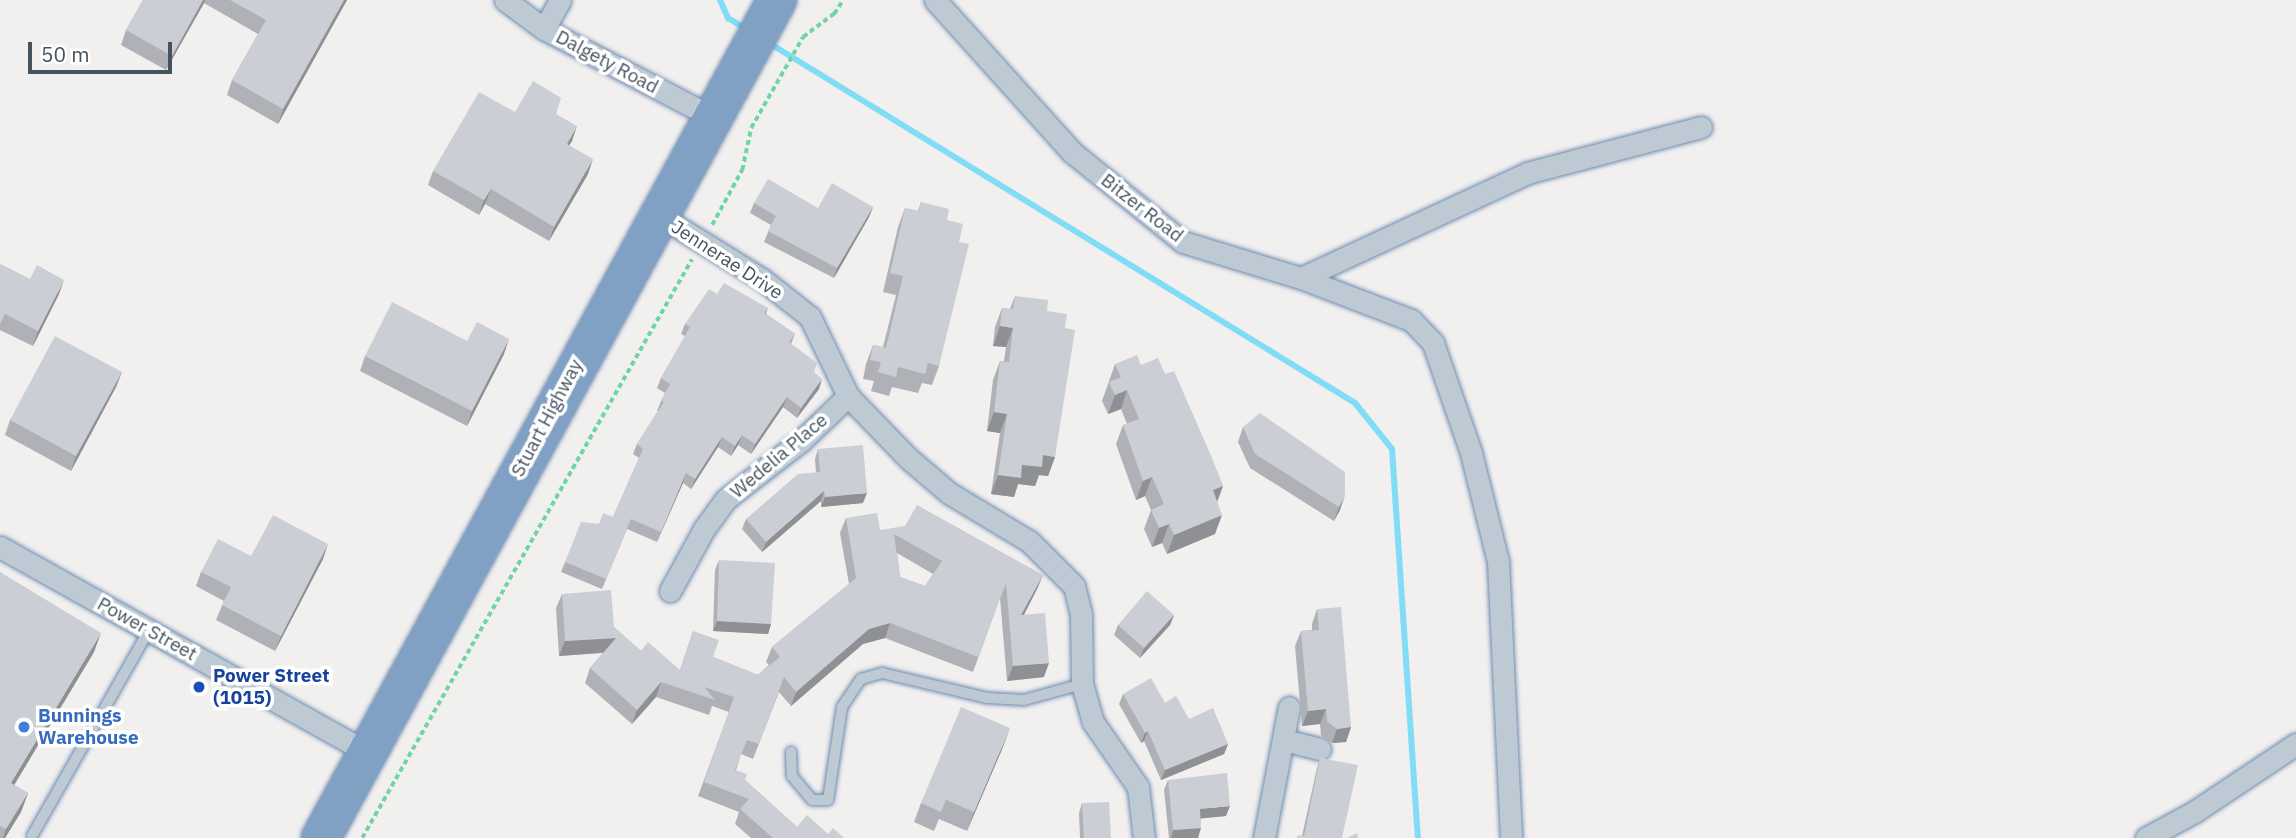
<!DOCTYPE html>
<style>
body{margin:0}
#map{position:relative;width:2296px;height:838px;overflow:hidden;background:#f2efef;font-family:"IBM Plex Sans",sans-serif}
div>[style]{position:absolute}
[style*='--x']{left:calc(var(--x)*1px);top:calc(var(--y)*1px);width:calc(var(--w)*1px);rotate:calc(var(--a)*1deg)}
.stream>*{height:6px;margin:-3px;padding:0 3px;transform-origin:3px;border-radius:3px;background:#81ddf6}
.path>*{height:3.5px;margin-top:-1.75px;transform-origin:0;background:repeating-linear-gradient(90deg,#6dd6a3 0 5px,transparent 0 8.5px)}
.roads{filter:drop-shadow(0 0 2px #6d8caf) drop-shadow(0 0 2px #6d8caf)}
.lane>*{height:10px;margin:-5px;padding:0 5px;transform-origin:5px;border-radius:5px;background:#becad3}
.street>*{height:21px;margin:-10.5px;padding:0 10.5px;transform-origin:10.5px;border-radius:10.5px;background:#becad3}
.highway>*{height:38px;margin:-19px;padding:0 19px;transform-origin:19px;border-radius:19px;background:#81a1c4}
.wall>*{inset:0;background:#afb1b6}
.shaded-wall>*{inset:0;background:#8e9094}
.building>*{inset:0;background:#cbced4}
.dots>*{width:19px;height:19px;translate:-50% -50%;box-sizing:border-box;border:4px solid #fff;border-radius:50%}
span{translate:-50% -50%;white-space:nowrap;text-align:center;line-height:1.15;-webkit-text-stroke:7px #fff;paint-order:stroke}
.street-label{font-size:19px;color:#45535f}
.transit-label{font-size:19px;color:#164399;font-weight:700}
.left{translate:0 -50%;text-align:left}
.shop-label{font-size:19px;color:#366cbe;font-weight:700}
.scale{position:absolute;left:28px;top:42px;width:144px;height:32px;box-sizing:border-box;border:4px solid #45535f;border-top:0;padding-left:9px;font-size:21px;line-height:24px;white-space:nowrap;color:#45535f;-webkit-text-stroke:5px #fff;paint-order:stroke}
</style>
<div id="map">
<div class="stream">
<div style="--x:720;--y:0;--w:20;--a:66"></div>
<div style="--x:728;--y:18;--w:23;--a:31"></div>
<div style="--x:769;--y:43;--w:688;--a:31.56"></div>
<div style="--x:1355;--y:403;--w:59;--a:51.2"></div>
<div style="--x:1392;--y:449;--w:390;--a:86.2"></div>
</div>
<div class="path">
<div style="--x:712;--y:225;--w:63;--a:-61.4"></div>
<div style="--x:742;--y:170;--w:43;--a:-77.9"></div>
<div style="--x:751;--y:128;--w:105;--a:-60.3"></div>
<div style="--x:803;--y:37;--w:39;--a:-37"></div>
<div style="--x:834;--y:14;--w:17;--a:-57"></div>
<div style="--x:362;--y:838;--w:666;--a:-60.32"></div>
</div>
<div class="roads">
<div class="lane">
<div style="--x:791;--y:752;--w:24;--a:88"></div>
<div style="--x:792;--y:776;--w:31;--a:50"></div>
<div style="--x:812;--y:800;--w:16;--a:0"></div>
<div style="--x:828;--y:800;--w:94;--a:-81.4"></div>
<div style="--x:842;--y:707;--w:34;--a:-56"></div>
<div style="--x:861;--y:679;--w:22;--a:-16"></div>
<div style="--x:882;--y:673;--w:109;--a:13.3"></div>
<div style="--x:988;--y:698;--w:36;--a:3"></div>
<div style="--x:1024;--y:700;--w:60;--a:-15.4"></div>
<div style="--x:32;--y:836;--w:237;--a:-60.4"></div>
</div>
<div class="street">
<div style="--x:505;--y:0;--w:49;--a:36.6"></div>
<div style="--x:544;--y:29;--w:190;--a:27.6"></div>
<div style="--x:935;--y:0;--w:206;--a:48"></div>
<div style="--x:1073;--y:153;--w:141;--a:39"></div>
<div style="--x:1183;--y:242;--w:123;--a:17"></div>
<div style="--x:1301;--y:278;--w:118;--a:20.9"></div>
<div style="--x:1411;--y:320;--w:32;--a:46"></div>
<div style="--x:1433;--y:343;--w:116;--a:70.9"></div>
<div style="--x:1471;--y:453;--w:111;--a:76"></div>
<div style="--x:1498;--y:561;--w:277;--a:87.3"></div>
<div style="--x:544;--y:29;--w:33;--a:-61"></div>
<div style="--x:657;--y:214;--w:123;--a:31.8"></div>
<div style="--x:762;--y:279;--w:61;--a:38.4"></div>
<div style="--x:810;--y:317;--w:88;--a:64.3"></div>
<div style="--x:848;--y:396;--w:86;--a:45.9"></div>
<div style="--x:908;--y:458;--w:54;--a:40.5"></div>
<div style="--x:949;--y:493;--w:93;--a:31"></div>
<div style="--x:1029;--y:541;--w:64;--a:45"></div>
<div style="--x:1074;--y:586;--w:29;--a:76"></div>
<div style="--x:1081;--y:614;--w:70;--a:89.2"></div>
<div style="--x:1082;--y:684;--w:40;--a:74"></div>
<div style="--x:1093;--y:722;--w:79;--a:55.3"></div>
<div style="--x:1138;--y:787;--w:51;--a:83.3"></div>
<div style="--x:1301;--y:278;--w:249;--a:-24.9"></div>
<div style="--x:1527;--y:173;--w:180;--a:-14.8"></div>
<div style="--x:0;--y:547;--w:420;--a:29.2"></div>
<div style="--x:670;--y:591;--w:71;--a:-61.3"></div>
<div style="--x:704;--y:529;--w:37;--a:-54"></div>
<div style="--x:726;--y:499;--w:96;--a:-37.8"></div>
<div style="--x:802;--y:440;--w:64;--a:-43.7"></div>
<div style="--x:1284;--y:740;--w:37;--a:14"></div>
<div style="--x:1264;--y:838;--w:133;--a:-79.2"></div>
<div style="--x:2146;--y:838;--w:55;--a:-28.4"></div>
<div style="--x:2194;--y:812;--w:123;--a:-33.7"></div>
</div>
<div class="highway">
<div style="--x:321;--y:838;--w:954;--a:-61.45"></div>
</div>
</div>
<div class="wall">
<div style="clip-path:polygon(143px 0,347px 0,278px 124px,227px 95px,232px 80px,258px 34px,204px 3px,166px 70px,121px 45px,126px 30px)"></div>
<div style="clip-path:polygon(515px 112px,556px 114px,572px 141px,569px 145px,588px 174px,549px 241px,485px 204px,479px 215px,428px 185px,433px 171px)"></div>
<div style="clip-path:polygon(921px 202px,947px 220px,959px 242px,939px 366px,932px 385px,922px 383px,918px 393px,892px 387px,889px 396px,871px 391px,874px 381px,863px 379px,866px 364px,873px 345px,883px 347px,896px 295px,883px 292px,898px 227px,905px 208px,918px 211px)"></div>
<div style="clip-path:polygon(754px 203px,818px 208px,873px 207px,869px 217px,834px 278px,764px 242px,771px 225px,750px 213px)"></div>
<div style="clip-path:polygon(0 264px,59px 294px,33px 346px,0 330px)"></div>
<div style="clip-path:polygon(717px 294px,768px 308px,766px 314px,795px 334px,791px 344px,814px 372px,819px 389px,797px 418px,783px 407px,751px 454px,738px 445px,731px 456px,718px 447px,691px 489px,683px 483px,657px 542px,627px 529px,602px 589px,561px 572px,565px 562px,599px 524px,613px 517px,639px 458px,633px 454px,637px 444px,658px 411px,657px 411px,661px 401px,665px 393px,657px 388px,661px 378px,685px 336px,681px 334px,685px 324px)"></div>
<div style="clip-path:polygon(1015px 296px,1047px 311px,1065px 328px,1055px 457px,1048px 476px,1039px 475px,1035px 486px,1018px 484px,1014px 497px,991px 494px,1000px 433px,987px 431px,993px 380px,1000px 361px,1004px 361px,1006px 347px,993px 346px,995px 327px,1002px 308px,1010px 309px)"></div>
<div style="clip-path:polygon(467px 341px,504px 354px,467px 426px,360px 371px,365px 356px)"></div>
<div style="clip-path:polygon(1115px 364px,1141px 365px,1165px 374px,1223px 486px,1217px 501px,1215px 534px,1167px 554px,1162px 543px,1152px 547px,1144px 529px,1151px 510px,1145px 496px,1136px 500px,1116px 444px,1123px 425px,1127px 424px,1121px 409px,1108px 414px,1102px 401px)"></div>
<div style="clip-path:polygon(122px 372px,116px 387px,71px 471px,5px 435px,10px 420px)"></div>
<div style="clip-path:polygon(1243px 427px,1345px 472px,1340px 510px,1334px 521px,1250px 468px,1238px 442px)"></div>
<div style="clip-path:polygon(818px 449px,863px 503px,821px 507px,821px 501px,762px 552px,742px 529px,746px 519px,816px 473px,815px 459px)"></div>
<div style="clip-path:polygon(evenodd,846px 518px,880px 530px,1043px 575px,1037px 589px,1024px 615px,1044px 677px,1007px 681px,1000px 598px,973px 672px,885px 638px,863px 644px,791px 706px,779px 692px,753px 759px,741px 754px,736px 770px,745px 780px,797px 827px,844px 838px,751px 838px,735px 824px,739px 812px,698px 796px,729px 712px,712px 706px,709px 715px,656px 697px,632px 724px,585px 683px,590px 668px,603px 653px,559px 656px,556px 608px,562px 594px,614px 627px,641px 651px,680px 670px,693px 631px,713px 657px,758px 675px,769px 665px,766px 662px,772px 647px,849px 584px,840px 533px,846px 518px,897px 553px,933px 574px,925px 586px,900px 577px,897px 553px)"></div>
<div style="clip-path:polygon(323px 559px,275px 651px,216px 620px,224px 601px,196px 586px,201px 572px)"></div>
<div style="clip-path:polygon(719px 560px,771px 624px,768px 634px,713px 631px,715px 570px)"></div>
<div style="clip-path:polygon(0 572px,94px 652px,14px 785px,28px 793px,21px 812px,5px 838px,0 838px)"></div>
<div style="clip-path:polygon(1317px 609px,1351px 727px,1346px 742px,1332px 743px,1321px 736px,1320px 724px,1302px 726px,1295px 646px,1301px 631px,1312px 630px,1312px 624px)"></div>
<div style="clip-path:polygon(1174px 615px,1170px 625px,1140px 658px,1114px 635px,1118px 625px)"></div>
<div style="clip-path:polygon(1123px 694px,1165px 703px,1228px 744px,1224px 754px,1161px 780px,1144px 741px,1141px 743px,1119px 704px)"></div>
<div style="clip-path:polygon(1003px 747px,967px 831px,939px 819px,934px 831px,914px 822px,921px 803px)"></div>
<div style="clip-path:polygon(1320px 758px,1342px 838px,1302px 836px,1317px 768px)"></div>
<div style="clip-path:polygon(1168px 780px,1226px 816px,1201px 818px,1198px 838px,1169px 838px,1164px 790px)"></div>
<div style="clip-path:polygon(1082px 803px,1111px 838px,1080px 838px,1079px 813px)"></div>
</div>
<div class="shaded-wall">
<div style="clip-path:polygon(203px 0,205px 0,204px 3px,166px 70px,172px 56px)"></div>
<div style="clip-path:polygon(344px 0,347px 0,278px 124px,283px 109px)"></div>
<div style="clip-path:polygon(577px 126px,572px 141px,561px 158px,567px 144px)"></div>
<div style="clip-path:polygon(593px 159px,588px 174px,549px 241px,554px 227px)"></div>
<div style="clip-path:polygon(491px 189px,485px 204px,479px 215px,484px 200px)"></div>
<div style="clip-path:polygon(873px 207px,869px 217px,834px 278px,837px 268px)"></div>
<div style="clip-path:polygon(64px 280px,59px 294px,33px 346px,38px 331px)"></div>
<div style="clip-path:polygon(1000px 326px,1013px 328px,1006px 347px,993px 346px)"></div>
<div style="clip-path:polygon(509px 339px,504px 354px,467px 426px,472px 411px)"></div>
<div style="clip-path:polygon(122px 372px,116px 387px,71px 471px,76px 456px)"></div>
<div style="clip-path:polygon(822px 379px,819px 389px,797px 418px,801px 408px)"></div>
<div style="clip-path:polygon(1127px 390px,1121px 409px,1108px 414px,1115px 395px)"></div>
<div style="clip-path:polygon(787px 397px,783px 407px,751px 454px,755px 444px)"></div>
<div style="clip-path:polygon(994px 412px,1007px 414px,1000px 433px,987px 431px)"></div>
<div style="clip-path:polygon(742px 435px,738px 445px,731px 456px,735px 446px)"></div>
<div style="clip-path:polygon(722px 437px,718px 447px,691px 489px,695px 479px)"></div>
<div style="clip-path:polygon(1043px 455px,1055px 457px,1048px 476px,1039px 475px,1035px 486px,1018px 484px,1014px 497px,991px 494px,998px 475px)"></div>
<div style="clip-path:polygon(686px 473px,683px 483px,657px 542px,661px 532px)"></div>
<div style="clip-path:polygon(1152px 477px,1145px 496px,1136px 500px,1143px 481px)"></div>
<div style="clip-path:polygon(1223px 486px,1216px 505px,1213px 490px)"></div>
<div style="clip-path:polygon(824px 491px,821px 501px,762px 552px,766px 542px)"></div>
<div style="clip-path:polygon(867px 493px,863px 503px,821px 507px,825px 497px)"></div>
<div style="clip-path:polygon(1345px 495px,1340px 510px,1334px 521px,1339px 507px)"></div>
<div style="clip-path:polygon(1222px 515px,1215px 534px,1167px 554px,1174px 535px)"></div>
<div style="clip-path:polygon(1169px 524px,1162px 543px,1152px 547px,1159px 528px)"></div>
<div style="clip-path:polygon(328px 544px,323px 559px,275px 651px,281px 636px)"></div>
<div style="clip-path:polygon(1043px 575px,1037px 589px,1016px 630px,1021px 615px)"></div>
<div style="clip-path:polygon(1174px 615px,1170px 625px,1140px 658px,1144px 648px)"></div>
<div style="clip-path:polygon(717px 621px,771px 624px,768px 634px,713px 631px)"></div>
<div style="clip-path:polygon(890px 623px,885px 638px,863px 644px,791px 706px,796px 692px,869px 629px)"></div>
<div style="clip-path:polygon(101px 633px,94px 652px,4px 802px,11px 783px)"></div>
<div style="clip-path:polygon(616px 638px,611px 652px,559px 656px,565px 641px)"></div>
<div style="clip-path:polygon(1049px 663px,1044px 677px,1007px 681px,1013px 666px)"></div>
<div style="clip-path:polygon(661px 682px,656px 697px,632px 724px,637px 710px)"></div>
<div style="clip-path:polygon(1326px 709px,1320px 724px,1302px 726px,1308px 711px)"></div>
<div style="clip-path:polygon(1351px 727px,1346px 742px,1332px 743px,1337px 729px)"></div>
<div style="clip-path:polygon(1010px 728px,1003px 747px,967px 831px,974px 812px)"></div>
<div style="clip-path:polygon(1148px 731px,1144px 741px,1141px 743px,1145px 733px)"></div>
<div style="clip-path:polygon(1228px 744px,1224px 754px,1161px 780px,1165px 770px)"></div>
<div style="clip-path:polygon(28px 793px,21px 812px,5px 838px,3px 838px,6px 829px)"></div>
<div style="clip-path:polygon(1230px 806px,1226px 816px,1196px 819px,1200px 809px)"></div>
<div style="clip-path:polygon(1201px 828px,1198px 838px,1171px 838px,1173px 830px)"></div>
</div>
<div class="building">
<div style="clip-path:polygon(143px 0,203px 0,172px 56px,126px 30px)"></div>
<div style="clip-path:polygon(230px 0,344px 0,283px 109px,232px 80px,266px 20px)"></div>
<div style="clip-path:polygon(533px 81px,561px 98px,556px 114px,577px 126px,567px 144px,593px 159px,554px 227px,491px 189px,484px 200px,433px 171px,479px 92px,515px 112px)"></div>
<div style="clip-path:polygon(768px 179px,818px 208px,832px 183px,873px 207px,837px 268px,768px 231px,776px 216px,754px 203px)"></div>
<div style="clip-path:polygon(921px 202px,949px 209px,947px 220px,963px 224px,959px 242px,969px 244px,939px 366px,928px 363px,925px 374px,898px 367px,896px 377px,878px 372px,881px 362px,870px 360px,873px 345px,886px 348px,903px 276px,890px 273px,905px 208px,919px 211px)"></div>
<div style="clip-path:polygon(0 264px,30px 279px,37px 265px,64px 280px,38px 331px,5px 314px,0 324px)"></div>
<div style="clip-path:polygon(724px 283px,768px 308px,764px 313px,795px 334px,789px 342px,817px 363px,814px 372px,822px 379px,801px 408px,787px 397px,755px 444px,742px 435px,735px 446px,722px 437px,695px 479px,686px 473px,661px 532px,631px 519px,606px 579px,565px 562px,581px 522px,599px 524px,603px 513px,613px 517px,643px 449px,637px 444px,664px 402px,661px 401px,670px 384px,661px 378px,690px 327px,685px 324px,709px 289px,717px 294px)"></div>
<div style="clip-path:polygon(1015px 296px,1048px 300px,1047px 311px,1067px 314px,1065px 328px,1075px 330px,1055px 457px,1043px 455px,1042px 467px,1022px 465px,1021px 478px,998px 475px,1007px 414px,994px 412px,1000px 361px,1009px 362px,1013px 328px,1000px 326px,1002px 308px,1013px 309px)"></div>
<div style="clip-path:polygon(392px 302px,467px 341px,477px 322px,509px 339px,472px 411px,365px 356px)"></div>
<div style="clip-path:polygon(55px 336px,122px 372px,76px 456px,10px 420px)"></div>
<div style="clip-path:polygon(1137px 355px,1141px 365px,1158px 358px,1165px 374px,1174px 371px,1212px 458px,1223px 486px,1213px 490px,1222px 515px,1174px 535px,1169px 524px,1159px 528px,1151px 510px,1164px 504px,1152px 477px,1143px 481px,1123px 425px,1139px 419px,1127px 390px,1115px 395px,1109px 382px,1121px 377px,1115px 364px)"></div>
<div style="clip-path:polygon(1260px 413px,1345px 472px,1345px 495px,1339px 507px,1255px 454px,1243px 427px)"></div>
<div style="clip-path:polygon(863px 445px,867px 493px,825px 497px,824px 491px,766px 542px,746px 519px,798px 474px,820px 472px,818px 449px)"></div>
<div style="clip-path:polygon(evenodd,917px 505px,1043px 575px,1021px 615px,1045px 613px,1049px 663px,1013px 666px,1006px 583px,978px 657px,890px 623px,869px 629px,796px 692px,784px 677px,759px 744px,747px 740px,735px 770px,747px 774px,745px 780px,797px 827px,807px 815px,828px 834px,833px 828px,844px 838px,773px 838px,740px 809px,749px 799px,704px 782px,734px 697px,704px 687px,715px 700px,661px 682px,637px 710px,590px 668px,616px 638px,565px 641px,562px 594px,611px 590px,614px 627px,641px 651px,648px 642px,680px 670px,693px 631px,719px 640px,713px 657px,758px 675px,780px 657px,772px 647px,856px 578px,846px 518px,877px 513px,880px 530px,905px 526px,917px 505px,894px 534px,942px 561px,925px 586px,900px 577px,894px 534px)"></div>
<div style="clip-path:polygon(273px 515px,328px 544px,281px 636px,222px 605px,231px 587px,201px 572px,218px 539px,251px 556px)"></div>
<div style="clip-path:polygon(719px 560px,775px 563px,771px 624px,717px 621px)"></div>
<div style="clip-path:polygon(0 572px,101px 633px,11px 783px,28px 793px,6px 829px,0 826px)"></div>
<div style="clip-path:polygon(1147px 591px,1174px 615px,1144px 648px,1118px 625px)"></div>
<div style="clip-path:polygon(1341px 607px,1351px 727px,1337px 729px,1327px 721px,1326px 709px,1308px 711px,1301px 631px,1319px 630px,1317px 609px)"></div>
<div style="clip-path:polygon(1151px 678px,1165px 703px,1176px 696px,1189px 719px,1213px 708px,1228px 744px,1165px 770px,1148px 731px,1145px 733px,1123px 694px)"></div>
<div style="clip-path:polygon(961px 707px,1010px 728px,974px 812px,946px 800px,941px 812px,921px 803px)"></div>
<div style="clip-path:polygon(1320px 758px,1358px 765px,1342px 838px,1297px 838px,1298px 835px,1304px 836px)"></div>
<div style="clip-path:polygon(1227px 773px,1230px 806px,1200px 809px,1201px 828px,1173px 830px,1168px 780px)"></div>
<div style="clip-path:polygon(1109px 802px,1111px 838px,1084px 838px,1082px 803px)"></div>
<div style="clip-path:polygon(1357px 833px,1358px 838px,1347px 838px)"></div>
</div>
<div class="dots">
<div style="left:199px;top:687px;background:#1a4fb4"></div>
<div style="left:24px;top:727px;background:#3f7fe0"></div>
</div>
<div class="street-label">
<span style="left:607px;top:62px;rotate:28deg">Dalgety Road</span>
<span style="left:1142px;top:208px;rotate:38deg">Bitzer Road</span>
<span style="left:727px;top:260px;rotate:33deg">Jennerae Drive</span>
<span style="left:547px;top:418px;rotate:-62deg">Stuart Highway</span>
<span style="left:779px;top:456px;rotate:-40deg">Wedelia Place</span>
<span style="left:147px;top:629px;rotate:29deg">Power Street</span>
</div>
<div class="transit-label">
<span class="left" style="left:213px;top:687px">Power Street<br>(1015)</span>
</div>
<div class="shop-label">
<span class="left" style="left:38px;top:727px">Bunnings<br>Warehouse</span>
</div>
<div class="scale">50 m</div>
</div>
